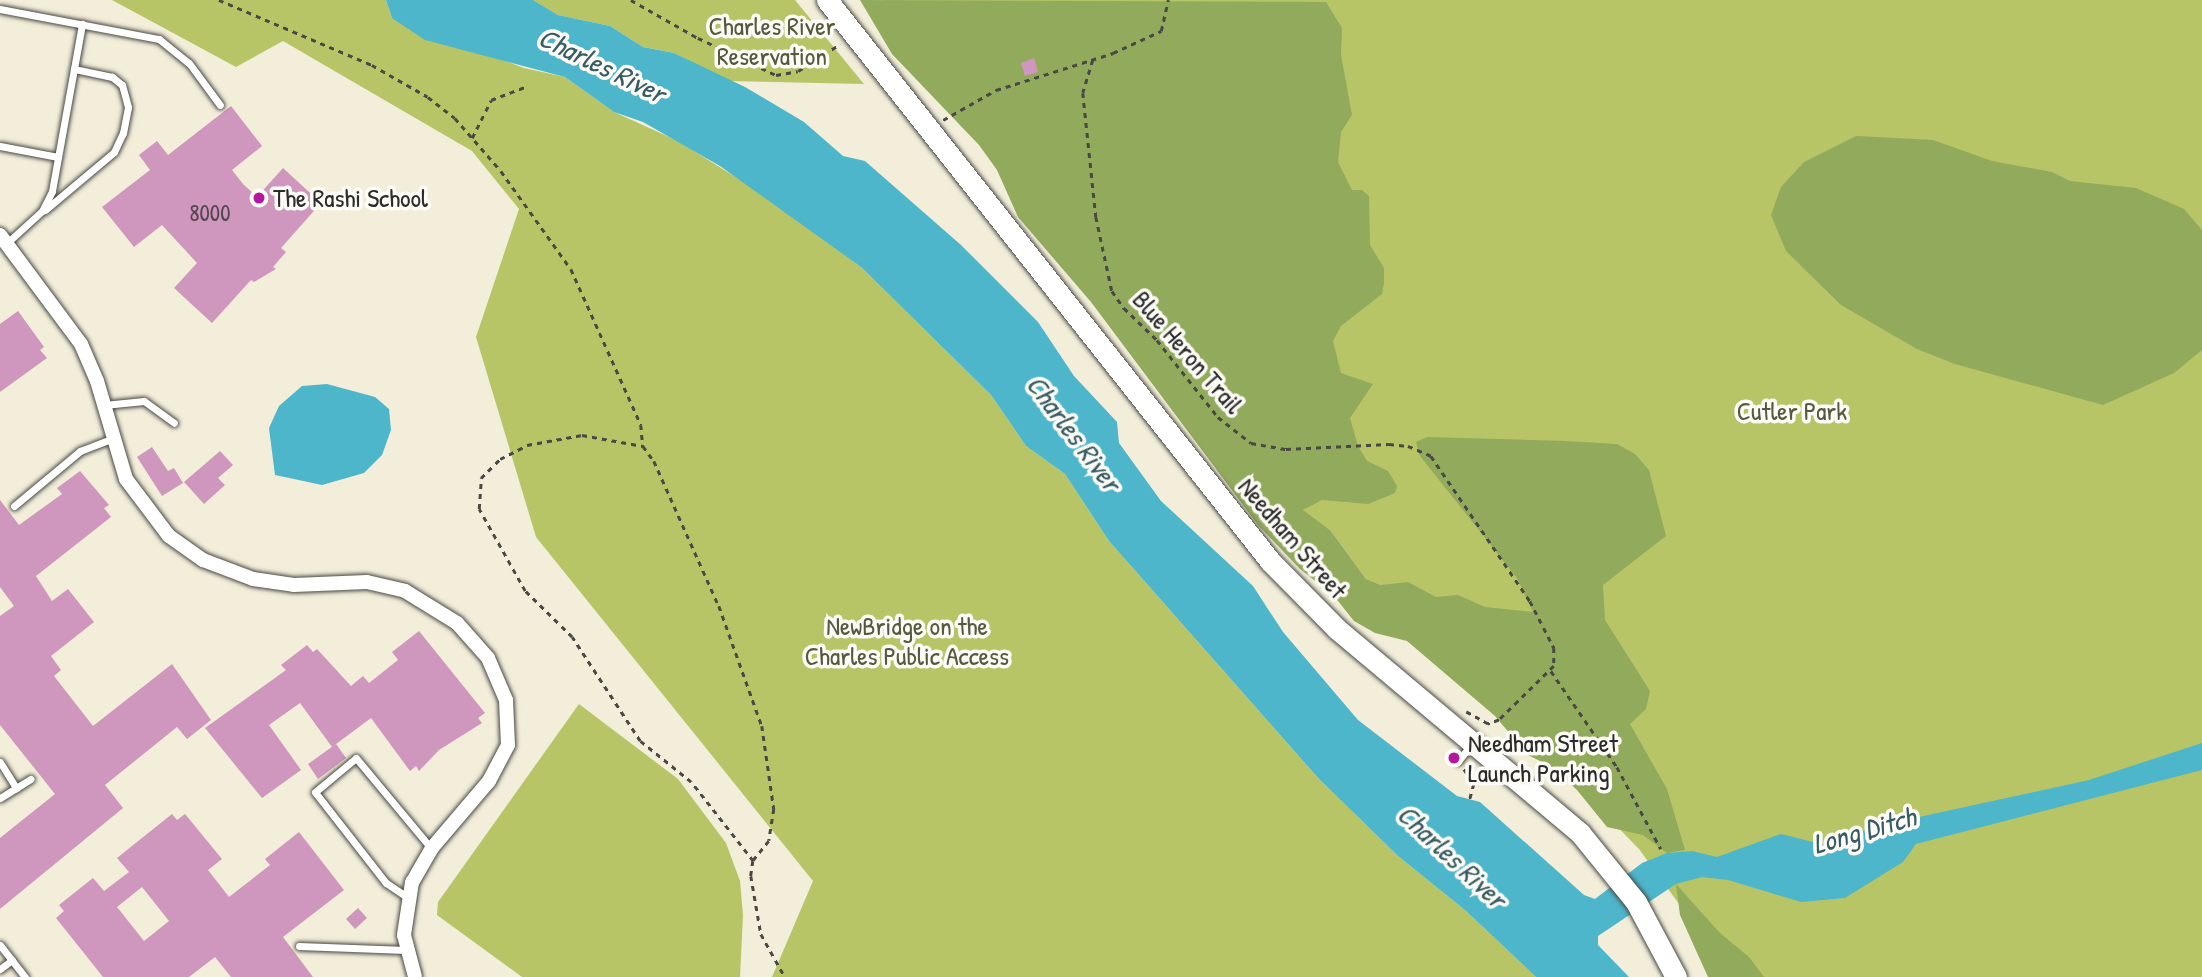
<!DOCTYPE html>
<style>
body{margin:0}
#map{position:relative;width:2202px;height:977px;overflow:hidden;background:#f2eed9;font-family:"Patrick Hand",sans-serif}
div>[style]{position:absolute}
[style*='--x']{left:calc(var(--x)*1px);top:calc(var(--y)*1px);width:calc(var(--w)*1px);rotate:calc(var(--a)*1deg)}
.green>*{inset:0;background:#b7c567}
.forest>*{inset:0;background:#91aa5c}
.water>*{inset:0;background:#4db6cb}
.building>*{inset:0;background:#cf97bd}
.path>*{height:2.5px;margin-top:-1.25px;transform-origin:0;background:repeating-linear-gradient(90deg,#494845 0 5px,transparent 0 10px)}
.roads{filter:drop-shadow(0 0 2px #494845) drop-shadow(0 0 2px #494845)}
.lane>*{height:7px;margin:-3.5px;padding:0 3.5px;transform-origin:3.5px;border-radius:3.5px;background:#fff}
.street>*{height:14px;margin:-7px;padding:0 7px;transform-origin:7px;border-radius:7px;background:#fff}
.secondary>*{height:21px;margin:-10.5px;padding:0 10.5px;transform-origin:10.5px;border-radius:10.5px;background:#fff}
.dots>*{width:19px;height:19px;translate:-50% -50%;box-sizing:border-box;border:4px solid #fdfcf7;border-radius:50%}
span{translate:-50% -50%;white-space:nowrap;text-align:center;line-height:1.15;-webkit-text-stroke:7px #fdfcf7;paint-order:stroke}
.number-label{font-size:23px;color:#544650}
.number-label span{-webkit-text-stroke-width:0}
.park-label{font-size:26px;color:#55593d}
.poi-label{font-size:26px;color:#2b2b2b}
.left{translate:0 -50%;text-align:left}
.street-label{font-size:26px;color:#2b2b2b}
.water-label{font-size:28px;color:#375c63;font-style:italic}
</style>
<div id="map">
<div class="green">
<div style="clip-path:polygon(112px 0,386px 0,392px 18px,524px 68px,565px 77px,614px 112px,678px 141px,766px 196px,861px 267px,991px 395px,1026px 446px,1065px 474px,1109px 541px,1319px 779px,1398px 856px,1466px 911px,1536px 977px,772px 977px,813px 881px,536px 537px,476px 337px,519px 209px,472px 151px,283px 41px,236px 67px)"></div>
<div style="clip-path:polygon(533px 0,795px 0,864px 84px,729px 81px,674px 53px,643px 47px,610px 26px,558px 15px)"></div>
<div style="clip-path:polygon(883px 0,2202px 0,2202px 977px,1717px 977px,1687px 915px,1639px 849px,1381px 585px,1366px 579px,1331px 531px,1310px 519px,1303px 510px,1313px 503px)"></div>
<div style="clip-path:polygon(579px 704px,678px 779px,726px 843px,740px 881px,743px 915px,740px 977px,522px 977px,437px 915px,438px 902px)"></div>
</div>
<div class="forest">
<div style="clip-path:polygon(860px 0,1326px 2px,1342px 28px,1341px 55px,1352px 115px,1341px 132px,1338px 162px,1352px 190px,1362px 190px,1369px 196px,1370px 245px,1384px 268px,1384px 283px,1382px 294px,1341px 326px,1333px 341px,1341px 373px,1373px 384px,1350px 418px,1358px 446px,1367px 461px,1388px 471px,1397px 486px,1395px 493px,1368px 504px,1322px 500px,1303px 510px,1331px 531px,1366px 579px,1381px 585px,1408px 582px,1436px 597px,1458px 595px,1485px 607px,1533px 612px,1517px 578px,1420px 456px,1416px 442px,1427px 437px,1566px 441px,1617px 444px,1635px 454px,1649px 470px,1666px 536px,1603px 585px,1605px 620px,1650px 691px,1646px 709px,1630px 724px,1667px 789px,1685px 850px,1667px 853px,1643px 835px,1607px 827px,1577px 790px,1552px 767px,1528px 755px,1495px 716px,1407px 641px,1375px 633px,1354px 621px,1334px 596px,1300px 569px,1258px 525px,1091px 302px,1018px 217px,997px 170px,979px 145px,892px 54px)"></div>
<div style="clip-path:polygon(1856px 136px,1933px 140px,1992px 161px,2052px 172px,2070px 181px,2136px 188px,2184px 209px,2202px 230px,2202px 350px,2174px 373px,2103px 405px,1955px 364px,1917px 349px,1841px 305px,1786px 251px,1771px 215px,1781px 187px,1804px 162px)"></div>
<div style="clip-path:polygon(1676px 884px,1719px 932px,1749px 957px,1764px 977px,1708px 977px,1680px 915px)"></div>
</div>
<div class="water">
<div style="clip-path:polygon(386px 0,533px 0,558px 15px,610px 26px,643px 47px,674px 53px,745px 87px,804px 122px,843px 156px,865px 161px,961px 245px,1038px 322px,1074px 376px,1117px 422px,1119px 443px,1161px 501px,1253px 586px,1283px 632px,1358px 720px,1457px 796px,1480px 802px,1584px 895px,1595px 899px,1642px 863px,1667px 853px,1692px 851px,1717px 857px,1781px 834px,1821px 844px,1834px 842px,1873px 827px,2089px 780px,2202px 743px,2202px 770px,1916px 844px,1903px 862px,1845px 898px,1801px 902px,1728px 880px,1702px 877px,1676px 884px,1598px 936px,1598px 945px,1629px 977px,1536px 977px,1466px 911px,1398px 856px,1319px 779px,1109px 541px,1065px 474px,1026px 446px,991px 395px,861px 267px,720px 166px,643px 122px,614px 112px,565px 77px,425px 40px,392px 18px)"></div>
<div style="clip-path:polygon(327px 384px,375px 397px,389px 409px,391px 430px,382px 455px,364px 473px,322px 485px,275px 475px,269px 428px,279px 406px,302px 386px)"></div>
</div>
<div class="building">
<div style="clip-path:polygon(1034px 58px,1038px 72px,1025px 76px,1021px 63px)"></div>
<div style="clip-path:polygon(231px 106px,262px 146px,232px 170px,243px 184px,257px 197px,283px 168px,321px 203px,281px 248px,286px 252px,273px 267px,276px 269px,254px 282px,251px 280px,212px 323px,174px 288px,197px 263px,162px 225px,134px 247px,102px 207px,150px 170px,139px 155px,157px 141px,168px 155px)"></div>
<div style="clip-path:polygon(18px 311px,44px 347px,40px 350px,47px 358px,0 392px,0 324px)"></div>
<div style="clip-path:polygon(152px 447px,168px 471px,174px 468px,183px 483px,162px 496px,137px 457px)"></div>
<div style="clip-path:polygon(220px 451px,233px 465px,218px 478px,225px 485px,204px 504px,184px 482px)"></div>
<div style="clip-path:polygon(80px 471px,109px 505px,104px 508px,111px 517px,36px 576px,52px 601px,68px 589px,94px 622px,51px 656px,61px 670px,54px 676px,93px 726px,172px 664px,211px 720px,187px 739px,177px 727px,105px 785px,123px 808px,0 909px,0 838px,55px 794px,0 725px,0 616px,14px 606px,0 587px,0 500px,19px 525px,62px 494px,57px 488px)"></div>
<div style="clip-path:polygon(419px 631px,485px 713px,478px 718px,482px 723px,439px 750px,419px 771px,416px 766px,410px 771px,371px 718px,332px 747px,300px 703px,269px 725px,301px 770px,262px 798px,205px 728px,286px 670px,281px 665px,307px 645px,313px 652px,317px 649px,351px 686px,363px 676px,369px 683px,398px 660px,392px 652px)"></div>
<div style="clip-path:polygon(336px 744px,346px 758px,318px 779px,308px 764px)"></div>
<div style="clip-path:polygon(evenodd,172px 814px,177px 820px,185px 814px,222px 859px,208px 870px,229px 897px,270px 865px,265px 859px,299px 832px,344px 890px,283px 937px,313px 977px,231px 977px,215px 957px,189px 977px,103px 977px,56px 918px,64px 911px,59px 905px,93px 878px,104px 891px,129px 872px,117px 858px,172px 814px,142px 887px,169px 921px,144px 941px,117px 907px,142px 887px)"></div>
<div style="clip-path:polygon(358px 908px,367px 918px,355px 929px,346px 919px)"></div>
</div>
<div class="path">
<div style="--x:219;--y:0;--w:166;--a:23"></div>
<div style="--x:372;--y:65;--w:64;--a:29.7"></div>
<div style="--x:428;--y:97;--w:34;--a:38"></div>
<div style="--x:455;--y:118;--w:70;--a:49"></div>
<div style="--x:501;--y:171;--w:120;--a:54.5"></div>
<div style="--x:571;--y:269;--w:171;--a:65.8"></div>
<div style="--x:641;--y:425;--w:21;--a:85"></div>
<div style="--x:631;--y:0;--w:77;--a:29.6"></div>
<div style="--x:698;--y:38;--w:86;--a:25.4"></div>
<div style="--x:776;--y:75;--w:22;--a:-10"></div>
<div style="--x:798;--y:71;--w:50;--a:-32.7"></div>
<div style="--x:1093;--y:60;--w:34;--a:107"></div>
<div style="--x:1083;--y:93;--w:125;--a:84"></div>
<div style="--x:1096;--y:217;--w:76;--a:77.8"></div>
<div style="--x:1112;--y:291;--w:21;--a:55"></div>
<div style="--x:1124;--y:308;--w:46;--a:44.1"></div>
<div style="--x:1157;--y:340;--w:98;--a:51.6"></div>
<div style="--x:1218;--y:417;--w:42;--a:38.2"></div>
<div style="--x:1251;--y:443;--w:36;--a:10"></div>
<div style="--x:1286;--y:449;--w:103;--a:-2.8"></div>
<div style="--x:1389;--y:444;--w:19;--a:6"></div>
<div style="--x:1408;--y:446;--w:25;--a:23"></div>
<div style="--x:1431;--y:456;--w:176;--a:55.7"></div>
<div style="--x:1530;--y:601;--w:53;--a:62.9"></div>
<div style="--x:1554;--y:648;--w:18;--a:90"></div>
<div style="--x:1554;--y:666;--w:77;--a:135.5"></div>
<div style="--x:1499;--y:720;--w:12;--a:160"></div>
<div style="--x:1488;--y:724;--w:25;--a:-151"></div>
<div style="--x:943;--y:120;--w:61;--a:-29.5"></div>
<div style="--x:996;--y:90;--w:123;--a:-17.5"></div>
<div style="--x:1113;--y:53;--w:53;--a:-24.6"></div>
<div style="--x:1161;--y:31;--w:32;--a:-77"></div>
<div style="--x:472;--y:138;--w:42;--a:-63.4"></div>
<div style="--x:491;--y:100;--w:39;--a:-21"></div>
<div style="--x:1551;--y:671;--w:116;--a:55.5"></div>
<div style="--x:1617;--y:767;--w:93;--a:61.8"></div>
<div style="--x:1464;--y:769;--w:18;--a:56"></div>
<div style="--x:1474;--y:784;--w:16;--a:105"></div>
<div style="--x:753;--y:861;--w:100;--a:-128.1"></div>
<div style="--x:691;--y:782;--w:65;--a:-141.2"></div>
<div style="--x:640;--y:741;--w:124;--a:-123.2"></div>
<div style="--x:572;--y:637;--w:66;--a:-135.6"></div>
<div style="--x:525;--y:591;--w:94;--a:-119.3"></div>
<div style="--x:479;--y:509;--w:31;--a:-86"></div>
<div style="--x:481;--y:478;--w:27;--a:-45"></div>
<div style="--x:500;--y:459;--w:30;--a:-27"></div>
<div style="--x:527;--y:445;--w:56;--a:-10.3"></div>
<div style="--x:582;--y:435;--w:62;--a:10.2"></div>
<div style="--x:643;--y:446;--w:19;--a:54"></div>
<div style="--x:654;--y:461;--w:159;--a:65.9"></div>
<div style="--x:719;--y:606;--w:127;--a:70.3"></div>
<div style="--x:762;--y:726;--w:84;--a:81.8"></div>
<div style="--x:774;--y:809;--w:32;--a:99"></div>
<div style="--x:769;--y:841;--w:26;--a:129"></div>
<div style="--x:753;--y:861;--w:15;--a:98"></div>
<div style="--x:751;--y:876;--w:59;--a:80.2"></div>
<div style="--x:761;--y:934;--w:49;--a:60.8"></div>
</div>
<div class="roads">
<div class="lane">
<div style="--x:0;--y:9;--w:162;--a:10.7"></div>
<div style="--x:159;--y:39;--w:38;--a:39"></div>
<div style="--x:189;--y:63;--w:52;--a:53.6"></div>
<div style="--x:0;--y:146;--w:59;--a:10.7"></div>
<div style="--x:45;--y:210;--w:90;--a:-40"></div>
<div style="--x:114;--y:152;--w:21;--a:-65"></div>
<div style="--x:123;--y:133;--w:26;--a:-79"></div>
<div style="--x:128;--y:107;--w:23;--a:-105"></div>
<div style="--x:122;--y:85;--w:13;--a:-141"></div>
<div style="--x:112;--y:77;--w:39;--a:-168"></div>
<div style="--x:8;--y:242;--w:46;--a:-42.4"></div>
<div style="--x:42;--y:211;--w:22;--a:-63"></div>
<div style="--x:52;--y:191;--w:170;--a:-79.8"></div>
<div style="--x:104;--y:405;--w:40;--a:-5.7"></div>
<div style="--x:144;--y:401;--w:37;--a:36"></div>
<div style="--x:14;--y:506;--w:86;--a:-39.8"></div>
<div style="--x:80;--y:451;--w:34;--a:-21"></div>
<div style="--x:1458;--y:761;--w:21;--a:-51"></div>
<div style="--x:0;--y:762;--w:31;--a:58"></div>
<div style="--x:0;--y:798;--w:36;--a:-32"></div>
<div style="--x:407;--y:897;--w:25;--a:-146"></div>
<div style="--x:386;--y:883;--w:115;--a:-128"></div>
<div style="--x:315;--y:792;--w:53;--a:-39.7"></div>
<div style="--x:356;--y:758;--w:117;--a:50.2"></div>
<div style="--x:0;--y:945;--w:41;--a:52"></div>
<div style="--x:299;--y:946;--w:107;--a:2.1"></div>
<div style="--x:0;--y:969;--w:15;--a:-37"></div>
</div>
<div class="street">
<div style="--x:0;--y:235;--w:136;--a:53.4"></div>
<div style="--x:81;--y:344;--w:40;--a:66.6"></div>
<div style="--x:97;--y:381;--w:102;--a:73.5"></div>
<div style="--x:126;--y:479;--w:71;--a:53"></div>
<div style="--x:169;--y:536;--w:42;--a:35.2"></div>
<div style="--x:203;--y:560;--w:53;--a:20.8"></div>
<div style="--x:253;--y:579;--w:41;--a:8.3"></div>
<div style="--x:294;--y:585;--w:73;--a:-2.4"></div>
<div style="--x:367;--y:582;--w:39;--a:13"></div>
<div style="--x:405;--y:591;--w:61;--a:31.6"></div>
<div style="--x:457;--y:623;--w:47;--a:48.5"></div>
<div style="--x:488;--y:658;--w:46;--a:66.8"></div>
<div style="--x:506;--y:700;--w:45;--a:87.5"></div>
<div style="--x:508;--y:745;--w:41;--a:117.8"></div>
<div style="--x:489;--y:781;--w:88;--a:130.4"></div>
<div style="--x:432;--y:848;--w:39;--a:120"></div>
<div style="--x:412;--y:882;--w:54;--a:98.6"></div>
<div style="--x:404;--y:935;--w:43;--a:75.3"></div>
</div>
<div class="secondary">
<div style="--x:827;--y:0;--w:715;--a:51.7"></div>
<div style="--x:1270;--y:561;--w:95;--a:45.4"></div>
<div style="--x:1337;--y:629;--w:317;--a:40"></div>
<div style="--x:1580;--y:833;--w:89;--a:50.9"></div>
<div style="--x:1636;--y:902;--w:85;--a:61.9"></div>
</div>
</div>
<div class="dots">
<div style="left:259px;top:198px;background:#b5179e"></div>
<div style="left:1454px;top:758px;background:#b5179e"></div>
</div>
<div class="number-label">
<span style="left:210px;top:213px">8000</span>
</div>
<div class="park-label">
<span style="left:772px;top:41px">Charles River<br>Reservation</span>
<span style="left:1792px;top:411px">Cutler Park</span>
<span style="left:907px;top:641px">NewBridge on the<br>Charles Public Access</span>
</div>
<div class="poi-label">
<span class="left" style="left:273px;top:198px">The Rashi School</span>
<span class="left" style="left:1468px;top:758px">Needham Street<br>Launch Parking</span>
</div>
<div class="street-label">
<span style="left:1188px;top:352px;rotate:49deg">Blue Heron Trail</span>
<span style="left:1293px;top:538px;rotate:49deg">Needham Street</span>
</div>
<div class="water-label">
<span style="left:602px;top:65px;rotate:26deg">Charles River</span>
<span style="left:1074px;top:433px;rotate:53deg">Charles River</span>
<span style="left:1864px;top:830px;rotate:-16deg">Long Ditch</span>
<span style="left:1452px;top:856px;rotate:43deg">Charles River</span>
</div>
</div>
